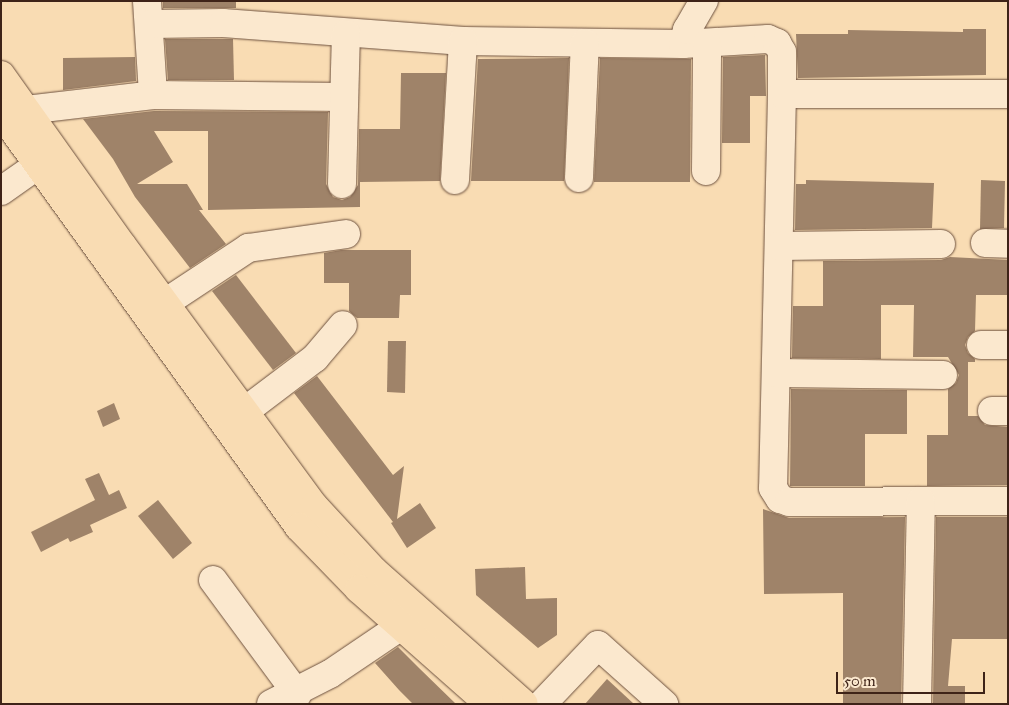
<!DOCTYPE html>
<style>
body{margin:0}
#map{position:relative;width:1009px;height:705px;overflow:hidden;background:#f9dcb3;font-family:"IM FELL Great Primer",serif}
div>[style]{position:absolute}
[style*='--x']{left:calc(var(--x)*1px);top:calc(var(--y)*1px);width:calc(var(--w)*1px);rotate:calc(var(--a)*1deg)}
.building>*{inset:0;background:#9f8369}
.roads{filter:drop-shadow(0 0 1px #6d513f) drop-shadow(0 0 1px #6d513f)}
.minor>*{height:28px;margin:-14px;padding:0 14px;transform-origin:14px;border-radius:14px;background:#fbe8ce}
.major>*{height:28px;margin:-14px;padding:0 14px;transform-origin:14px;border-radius:14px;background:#f9dcb3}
span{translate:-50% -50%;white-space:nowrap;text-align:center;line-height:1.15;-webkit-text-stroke:4.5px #fbe8ce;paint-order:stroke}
.frame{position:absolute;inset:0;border:2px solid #3e2318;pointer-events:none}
.scale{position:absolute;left:836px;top:672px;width:149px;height:22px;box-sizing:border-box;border:2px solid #3e2318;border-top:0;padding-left:6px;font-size:15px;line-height:18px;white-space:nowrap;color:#3e2318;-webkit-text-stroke:4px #fbe8ce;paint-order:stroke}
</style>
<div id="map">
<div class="building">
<div style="clip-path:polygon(163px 1px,236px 1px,236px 8px,163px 8px)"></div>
<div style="clip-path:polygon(963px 29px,986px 29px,986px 75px,798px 78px,796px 34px,848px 34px,848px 30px,963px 32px)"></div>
<div style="clip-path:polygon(165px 39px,233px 39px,234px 80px,168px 80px)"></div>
<div style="clip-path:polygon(765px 55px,766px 96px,750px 96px,750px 143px,722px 143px,723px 57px)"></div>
<div style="clip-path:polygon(135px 57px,136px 81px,63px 90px,63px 58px)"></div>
<div style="clip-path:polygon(569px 58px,564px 181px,471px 181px,478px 59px)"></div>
<div style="clip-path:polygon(600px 58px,691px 59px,690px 182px,594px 182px)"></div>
<div style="clip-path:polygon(401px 73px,446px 73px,440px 181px,360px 182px,360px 207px,208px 210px,208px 131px,154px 131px,173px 162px,137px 184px,187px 184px,203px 210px,199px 210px,226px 244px,190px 268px,135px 197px,113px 159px,83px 119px,154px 111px,328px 112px,326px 184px,333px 197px,342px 200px,350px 197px,358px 185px,359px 129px,400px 129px)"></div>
<div style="clip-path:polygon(806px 180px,934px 183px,932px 228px,795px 230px,796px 184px,806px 184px)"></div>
<div style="clip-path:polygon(981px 180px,1005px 181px,1004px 228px,980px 229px)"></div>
<div style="clip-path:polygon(341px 250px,411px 250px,411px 295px,400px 295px,399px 318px,357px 318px,349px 311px,349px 283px,324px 283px,324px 253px)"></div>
<div style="clip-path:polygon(950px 257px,1008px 260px,1008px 295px,976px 295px,975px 331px,968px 337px,965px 345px,968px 353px,975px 359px,975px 362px,968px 362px,968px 416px,978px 416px,985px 425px,1008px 427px,1008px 485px,927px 486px,927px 435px,948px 435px,948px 389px,956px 383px,959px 375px,948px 357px,913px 357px,914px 305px,881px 305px,881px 359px,792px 358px,793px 306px,823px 306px,823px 261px,941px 260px)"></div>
<div style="clip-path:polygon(236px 275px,296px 353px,273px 370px,212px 291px)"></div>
<div style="clip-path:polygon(388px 341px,406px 341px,405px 393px,387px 392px)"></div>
<div style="clip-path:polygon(317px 376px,393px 475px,404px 466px,397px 519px,420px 503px,436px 528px,407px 548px,391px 523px,393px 522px,294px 393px)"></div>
<div style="clip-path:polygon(791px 389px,907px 390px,907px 434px,865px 434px,865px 486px,790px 486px)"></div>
<div style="clip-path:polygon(114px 403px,120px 419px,103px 427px,97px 411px)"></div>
<div style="clip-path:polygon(99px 473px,109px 495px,119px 490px,127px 508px,90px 525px,93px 532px,70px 542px,68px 538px,41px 552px,31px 532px,95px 500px,85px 479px)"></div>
<div style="clip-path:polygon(158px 500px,192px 543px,173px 559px,138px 516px)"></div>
<div style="clip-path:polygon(763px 509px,789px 518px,905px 517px,901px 704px,843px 704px,843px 593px,764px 594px)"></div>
<div style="clip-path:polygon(936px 517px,1008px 517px,1008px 639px,952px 639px,948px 686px,965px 686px,965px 704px,933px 704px)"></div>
<div style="clip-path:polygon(525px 567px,526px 599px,557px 598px,557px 635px,538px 648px,476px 595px,475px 569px)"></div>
<div style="clip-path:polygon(398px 647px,419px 668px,456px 704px,413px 704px,399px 690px,375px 663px)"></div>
<div style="clip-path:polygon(607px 679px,634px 704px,585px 704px)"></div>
</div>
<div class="roads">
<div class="minor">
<div style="--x:147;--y:1;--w:94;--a:86.3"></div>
<div style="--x:151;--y:24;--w:72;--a:-0.8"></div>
<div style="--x:223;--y:23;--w:241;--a:4.3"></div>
<div style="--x:463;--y:41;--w:220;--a:0.8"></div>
<div style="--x:683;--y:44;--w:85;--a:-3.4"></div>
<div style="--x:768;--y:39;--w:10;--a:24"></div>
<div style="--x:777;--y:43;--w:10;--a:61"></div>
<div style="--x:782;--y:52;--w:42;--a:90"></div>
<div style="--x:782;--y:94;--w:394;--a:91.3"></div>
<div style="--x:773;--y:488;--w:13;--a:58"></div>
<div style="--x:780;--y:499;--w:9;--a:18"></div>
<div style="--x:789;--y:502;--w:219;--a:-0.3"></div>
<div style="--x:683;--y:44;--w:15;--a:-74"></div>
<div style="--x:687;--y:30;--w:34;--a:-60"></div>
<div style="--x:782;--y:94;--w:226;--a:0"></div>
<div style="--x:7;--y:119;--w:21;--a:-25"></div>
<div style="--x:26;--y:110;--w:128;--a:-6.7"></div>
<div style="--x:153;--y:95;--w:190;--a:0.6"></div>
<div style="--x:706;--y:171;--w:127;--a:-89.5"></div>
<div style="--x:579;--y:178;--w:135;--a:-87.5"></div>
<div style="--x:455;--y:180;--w:139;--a:-86.7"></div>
<div style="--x:342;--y:184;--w:150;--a:-88.5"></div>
<div style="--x:1;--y:191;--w:45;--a:-35.1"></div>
<div style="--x:985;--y:243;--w:23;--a:2"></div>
<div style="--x:779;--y:246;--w:162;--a:-0.7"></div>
<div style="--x:165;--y:303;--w:100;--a:-33.5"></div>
<div style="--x:248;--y:248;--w:99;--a:-8.1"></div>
<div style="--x:981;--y:345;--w:27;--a:0"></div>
<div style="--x:777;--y:373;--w:166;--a:0.7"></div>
<div style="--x:245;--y:411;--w:88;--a:-37.1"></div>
<div style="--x:315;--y:358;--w:43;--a:-49.7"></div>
<div style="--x:992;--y:411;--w:16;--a:0"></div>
<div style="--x:213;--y:580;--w:142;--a:53.6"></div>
<div style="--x:271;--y:704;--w:66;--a:-27"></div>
<div style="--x:330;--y:674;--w:86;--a:-34.1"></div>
<div style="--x:542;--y:704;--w:81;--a:-46.5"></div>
<div style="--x:598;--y:645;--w:89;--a:41.8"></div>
<div style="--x:917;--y:704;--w:203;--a:-88.9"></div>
</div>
<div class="major">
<div style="--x:1;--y:75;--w:209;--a:54.6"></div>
<div style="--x:122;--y:245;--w:324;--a:53.7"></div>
<div style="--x:314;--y:506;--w:88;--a:47.3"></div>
<div style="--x:374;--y:571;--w:200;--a:41.6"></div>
<div style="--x:1;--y:113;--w:510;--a:54.25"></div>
<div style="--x:299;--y:527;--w:86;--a:45.9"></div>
<div style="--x:359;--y:589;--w:174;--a:41.5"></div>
</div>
</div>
<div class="frame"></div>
<div class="scale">50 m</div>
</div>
